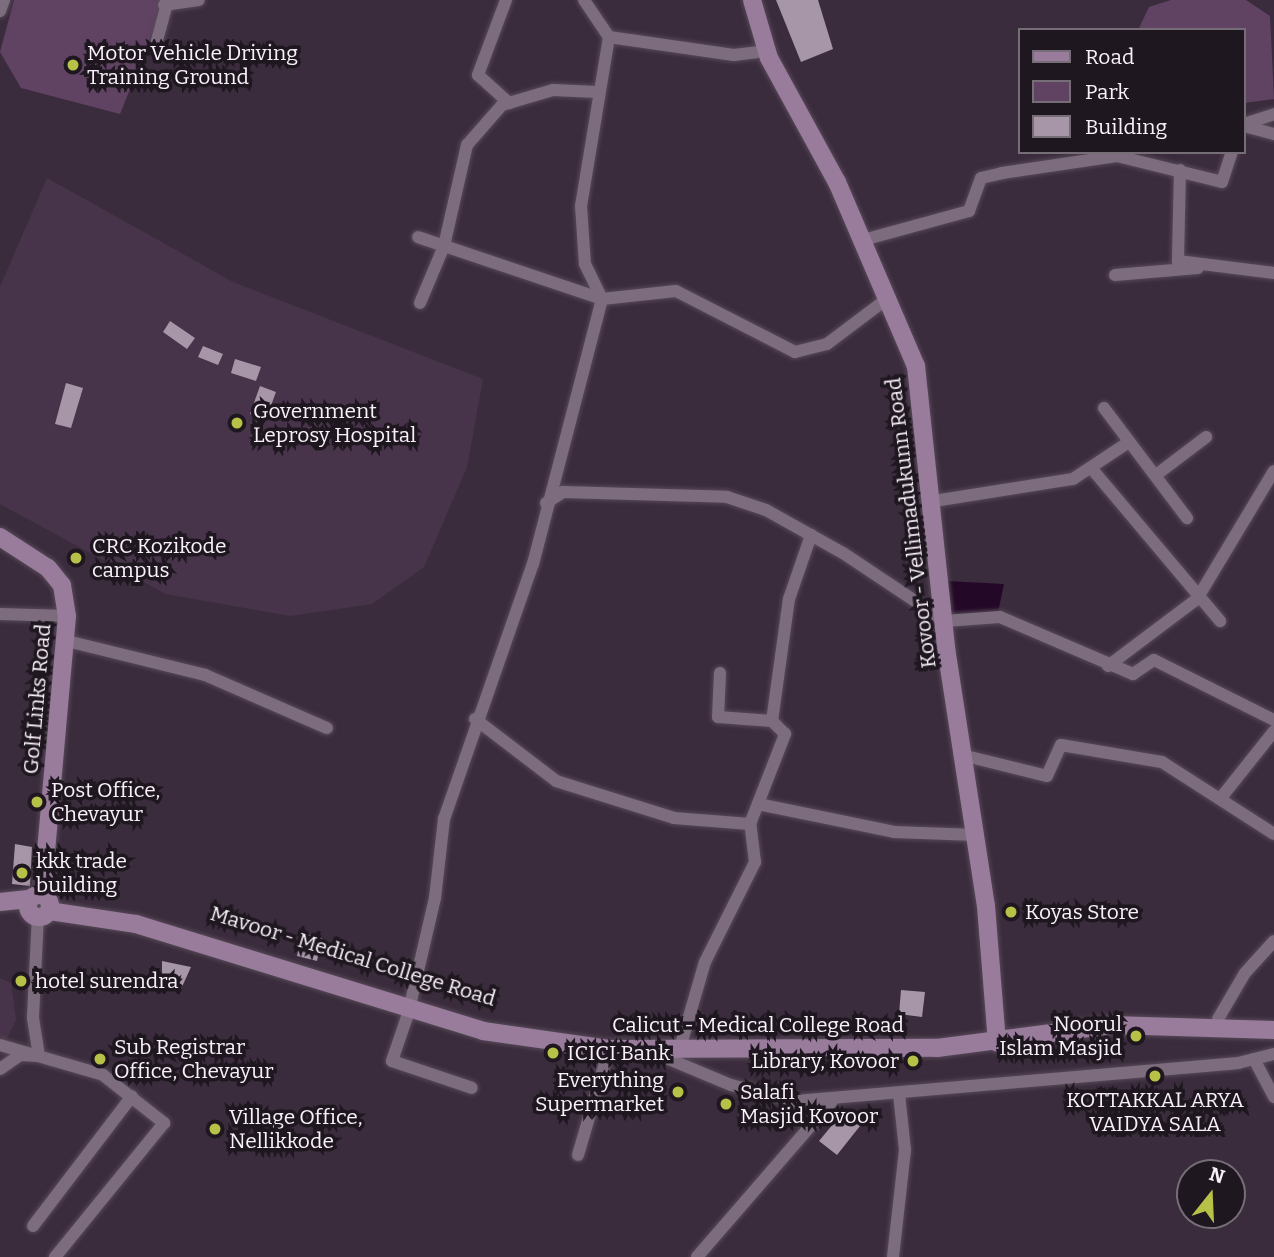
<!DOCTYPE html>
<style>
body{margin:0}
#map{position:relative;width:1274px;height:1257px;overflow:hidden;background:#3b2c3d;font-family:Bitter,serif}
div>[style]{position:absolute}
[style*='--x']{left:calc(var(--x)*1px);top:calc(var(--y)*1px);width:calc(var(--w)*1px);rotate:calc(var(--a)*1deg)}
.built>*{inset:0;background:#48344a}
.green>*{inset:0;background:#604263}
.water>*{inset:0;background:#240828}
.building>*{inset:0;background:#a795a8}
.roads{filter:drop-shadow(0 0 2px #564957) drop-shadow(0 0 2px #564957)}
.street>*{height:12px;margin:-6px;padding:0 6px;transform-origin:6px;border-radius:6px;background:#7d6c7e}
.secondary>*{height:18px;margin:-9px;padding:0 9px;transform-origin:9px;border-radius:9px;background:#997c9c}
.secondary>.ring{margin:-9px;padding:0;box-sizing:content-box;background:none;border:18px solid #997c9c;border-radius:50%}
.dots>*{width:19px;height:19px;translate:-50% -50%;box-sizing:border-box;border:4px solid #1e171f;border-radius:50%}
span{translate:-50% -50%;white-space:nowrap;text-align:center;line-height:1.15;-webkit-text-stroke:7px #1e171f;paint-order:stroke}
.poi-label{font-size:21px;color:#faf0fb}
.left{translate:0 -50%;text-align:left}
.right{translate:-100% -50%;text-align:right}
.street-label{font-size:21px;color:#faf0fb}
.legend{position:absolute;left:1018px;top:28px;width:228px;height:126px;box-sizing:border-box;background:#1e171f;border:2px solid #766e77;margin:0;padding:9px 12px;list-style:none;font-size:21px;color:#faf0fb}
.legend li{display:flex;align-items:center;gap:14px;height:35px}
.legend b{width:35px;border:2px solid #766e77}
.north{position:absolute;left:1176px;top:1159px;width:70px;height:70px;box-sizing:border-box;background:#1e171f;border:2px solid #766e77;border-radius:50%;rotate:18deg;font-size:19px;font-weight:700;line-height:28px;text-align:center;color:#faf0fb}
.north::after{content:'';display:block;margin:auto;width:24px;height:32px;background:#b8c147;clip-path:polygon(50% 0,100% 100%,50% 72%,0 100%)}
</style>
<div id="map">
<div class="built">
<div style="clip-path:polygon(47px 178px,233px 282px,483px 379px,467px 467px,424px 567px,372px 604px,290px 616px,166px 594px,0 504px,0 287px)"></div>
<div style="clip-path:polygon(0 978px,11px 983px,16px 1020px,6px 1040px,0 1039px)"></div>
</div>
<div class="green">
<div style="clip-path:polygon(14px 0,166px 0,120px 114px,21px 88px,0 52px)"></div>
<div style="clip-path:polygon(1171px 0,1246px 0,1270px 16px,1274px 99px,1244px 103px,1244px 30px,1138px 30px,1149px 7px)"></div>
</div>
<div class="water">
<div style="clip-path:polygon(947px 581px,1004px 584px,997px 617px,954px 623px)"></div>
</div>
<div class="building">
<div style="clip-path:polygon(776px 0,818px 0,833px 49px,801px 62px)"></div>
<div style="clip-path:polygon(170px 321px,195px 338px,187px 349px,163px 332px)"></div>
<div style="clip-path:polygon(203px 346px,223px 354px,218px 365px,198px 357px)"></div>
<div style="clip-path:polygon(235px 359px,261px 367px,256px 381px,231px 373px)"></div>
<div style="clip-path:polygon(66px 383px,83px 388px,71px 428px,55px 424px)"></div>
<div style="clip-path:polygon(260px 386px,276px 392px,266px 419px,250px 414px)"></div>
<div style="clip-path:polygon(15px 844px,32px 847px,30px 886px,12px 884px)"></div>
<div style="clip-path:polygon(302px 933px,322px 938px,317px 961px,297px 956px)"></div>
<div style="clip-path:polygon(162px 961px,191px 967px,181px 989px,162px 983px)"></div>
<div style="clip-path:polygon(901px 990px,925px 992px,922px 1017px,899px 1014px)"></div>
<div style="clip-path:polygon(843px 1112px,860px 1126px,837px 1155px,819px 1141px)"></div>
</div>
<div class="roads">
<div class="street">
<div style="--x:506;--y:0;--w:80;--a:110.5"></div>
<div style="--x:478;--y:75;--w:42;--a:42.1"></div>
<div style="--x:584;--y:0;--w:45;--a:56"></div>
<div style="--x:609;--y:37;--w:171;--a:99.4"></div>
<div style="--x:581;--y:206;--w:58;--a:86.1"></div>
<div style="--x:585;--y:264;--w:39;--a:64"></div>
<div style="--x:602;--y:299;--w:74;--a:-6.2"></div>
<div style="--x:676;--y:291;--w:134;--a:27.1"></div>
<div style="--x:795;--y:352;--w:33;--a:-14"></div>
<div style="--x:827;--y:344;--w:76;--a:-37"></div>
<div style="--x:164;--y:5;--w:35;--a:-8"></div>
<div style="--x:0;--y:11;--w:12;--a:-70"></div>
<div style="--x:609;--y:37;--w:126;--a:8.2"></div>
<div style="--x:734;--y:55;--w:34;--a:-7"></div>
<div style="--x:156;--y:44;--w:46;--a:-74.7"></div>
<div style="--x:1244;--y:124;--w:32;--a:-18"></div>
<div style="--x:1244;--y:126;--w:31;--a:15"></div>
<div style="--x:1180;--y:170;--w:91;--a:91.3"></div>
<div style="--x:1178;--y:261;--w:97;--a:7.1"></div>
<div style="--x:863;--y:240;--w:110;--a:-15.3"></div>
<div style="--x:969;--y:211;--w:35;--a:-70"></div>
<div style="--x:981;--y:178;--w:22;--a:-13"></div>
<div style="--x:1002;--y:173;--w:116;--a:-8.4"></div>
<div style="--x:1117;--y:156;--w:108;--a:13.9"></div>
<div style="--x:1222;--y:182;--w:32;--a:-72"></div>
<div style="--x:1115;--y:275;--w:83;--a:-4.8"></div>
<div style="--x:420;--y:303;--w:62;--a:-67.2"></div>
<div style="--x:444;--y:246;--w:104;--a:-77.2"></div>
<div style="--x:467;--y:145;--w:53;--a:-48.8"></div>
<div style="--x:502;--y:105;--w:53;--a:-16.4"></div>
<div style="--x:553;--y:90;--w:44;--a:2.6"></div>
<div style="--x:1104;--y:408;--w:138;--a:53"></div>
<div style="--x:1092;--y:469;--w:199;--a:49.9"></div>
<div style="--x:1156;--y:475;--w:63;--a:-37.2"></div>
<div style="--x:934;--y:501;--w:141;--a:-9"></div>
<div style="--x:1073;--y:479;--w:67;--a:-33.5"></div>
<div style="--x:546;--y:503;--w:20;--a:-33"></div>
<div style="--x:563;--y:492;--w:164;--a:1.7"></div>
<div style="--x:727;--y:497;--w:41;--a:18.4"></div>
<div style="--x:766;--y:510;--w:88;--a:29.2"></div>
<div style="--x:843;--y:553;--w:123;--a:33.7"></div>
<div style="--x:945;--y:621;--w:55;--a:-4.2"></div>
<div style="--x:1000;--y:617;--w:145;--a:23.2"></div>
<div style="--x:1133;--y:674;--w:25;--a:-34"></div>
<div style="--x:1154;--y:660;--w:134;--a:26.6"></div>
<div style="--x:0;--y:614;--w:67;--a:1.7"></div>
<div style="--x:67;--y:641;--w:142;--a:13.8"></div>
<div style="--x:205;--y:675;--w:133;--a:23.5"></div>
<div style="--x:1108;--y:666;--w:111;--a:-37"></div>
<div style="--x:1197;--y:599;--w:149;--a:-59"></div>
<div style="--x:475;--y:719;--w:102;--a:37.4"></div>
<div style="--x:556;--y:781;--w:124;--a:17.4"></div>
<div style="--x:674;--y:818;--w:76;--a:4.5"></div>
<div style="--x:772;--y:721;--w:123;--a:-82.1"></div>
<div style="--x:789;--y:599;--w:68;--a:-71"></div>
<div style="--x:966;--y:756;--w:83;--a:13.9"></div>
<div style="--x:1047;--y:776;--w:34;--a:-66"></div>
<div style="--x:1061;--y:745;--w:102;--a:9.6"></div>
<div style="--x:1162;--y:762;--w:133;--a:32.7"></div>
<div style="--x:1220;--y:799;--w:87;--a:-51.5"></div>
<div style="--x:758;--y:804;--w:139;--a:11.6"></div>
<div style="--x:894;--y:832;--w:82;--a:2.1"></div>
<div style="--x:411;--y:1001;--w:106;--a:-76.9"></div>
<div style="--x:435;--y:898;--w:80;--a:-83.5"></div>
<div style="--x:444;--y:819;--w:270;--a:-70.8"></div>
<div style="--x:533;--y:564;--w:274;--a:-75.4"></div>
<div style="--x:602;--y:299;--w:194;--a:-161.4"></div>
<div style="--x:409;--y:1011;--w:53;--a:108.8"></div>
<div style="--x:392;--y:1061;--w:84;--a:18.6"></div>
<div style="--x:1218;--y:1019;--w:53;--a:-59.6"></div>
<div style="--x:1245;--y:973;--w:43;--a:-47.8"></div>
<div style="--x:682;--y:1041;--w:82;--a:-73.8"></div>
<div style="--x:705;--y:962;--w:112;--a:-63.4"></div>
<div style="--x:755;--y:862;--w:38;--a:-97"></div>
<div style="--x:750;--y:824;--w:97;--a:-68.7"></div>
<div style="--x:785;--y:734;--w:18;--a:-135"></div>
<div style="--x:772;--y:721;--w:54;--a:-175.8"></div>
<div style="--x:718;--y:717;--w:44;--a:-87.4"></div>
<div style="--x:0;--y:1045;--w:107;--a:16.2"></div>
<div style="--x:103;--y:1075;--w:78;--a:38.2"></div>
<div style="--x:164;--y:1123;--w:173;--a:129.1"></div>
<div style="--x:652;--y:1052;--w:86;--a:22.7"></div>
<div style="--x:731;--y:1085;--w:67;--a:13.8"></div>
<div style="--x:796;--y:1101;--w:444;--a:-4.9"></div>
<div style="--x:1238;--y:1063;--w:37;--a:-14"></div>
<div style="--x:1254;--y:1059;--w:43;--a:62.2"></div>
<div style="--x:0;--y:1069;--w:24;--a:-35"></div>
<div style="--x:20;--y:1055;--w:19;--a:3"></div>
<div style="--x:39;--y:1056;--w:39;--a:-99"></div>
<div style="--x:33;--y:1017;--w:101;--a:-87.2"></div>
<div style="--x:578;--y:1155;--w:110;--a:-73.7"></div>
<div style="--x:33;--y:1226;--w:163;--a:-52.7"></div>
<div style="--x:697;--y:1257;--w:206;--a:-49.1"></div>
<div style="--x:893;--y:1257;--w:108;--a:-83.6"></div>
<div style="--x:905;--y:1150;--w:56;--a:-96.1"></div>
</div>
<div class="secondary">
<div style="--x:752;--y:0;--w:60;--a:73.7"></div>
<div style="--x:769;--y:58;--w:141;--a:61.3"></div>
<div style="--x:837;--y:182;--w:200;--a:66.8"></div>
<div style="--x:916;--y:366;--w:284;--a:83.9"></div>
<div style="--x:946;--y:648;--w:261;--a:81.2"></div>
<div style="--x:986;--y:906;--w:137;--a:85.4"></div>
<div style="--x:0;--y:537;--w:57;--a:32.9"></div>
<div style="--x:48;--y:568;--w:22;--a:51"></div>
<div style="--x:62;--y:585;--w:31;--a:81"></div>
<div style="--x:67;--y:616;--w:280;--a:95.1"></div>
<div class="ring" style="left:28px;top:895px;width:4px;height:4px"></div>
<div style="--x:0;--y:902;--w:31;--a:-6"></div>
<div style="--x:49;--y:911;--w:88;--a:8.5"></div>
<div style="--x:136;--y:924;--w:363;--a:17.1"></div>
<div style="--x:483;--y:1031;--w:127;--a:8.1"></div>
<div style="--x:609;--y:1049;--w:328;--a:-0.2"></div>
<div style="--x:937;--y:1048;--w:177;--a:-7.5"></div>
<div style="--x:1112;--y:1025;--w:162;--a:1.8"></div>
</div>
</div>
<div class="dots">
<div style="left:73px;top:65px;background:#b8c147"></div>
<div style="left:237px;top:423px;background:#b8c147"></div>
<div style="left:76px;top:558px;background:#b8c147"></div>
<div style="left:37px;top:802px;background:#b8c147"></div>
<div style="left:22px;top:873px;background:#b8c147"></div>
<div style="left:1011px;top:912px;background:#b8c147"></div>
<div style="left:21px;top:981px;background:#b8c147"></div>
<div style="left:1136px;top:1036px;background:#b8c147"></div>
<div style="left:553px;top:1053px;background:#b8c147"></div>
<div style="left:100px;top:1059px;background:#b8c147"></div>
<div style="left:913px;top:1061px;background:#b8c147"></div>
<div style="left:1155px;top:1076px;background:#b8c147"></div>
<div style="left:678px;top:1092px;background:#b8c147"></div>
<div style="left:726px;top:1104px;background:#b8c147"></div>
<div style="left:215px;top:1129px;background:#b8c147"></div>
</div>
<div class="poi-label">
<span class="left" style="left:87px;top:65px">Motor Vehicle Driving<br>Training Ground</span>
<span class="left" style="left:253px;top:423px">Government<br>Leprosy Hospital</span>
<span class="left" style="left:92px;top:558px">CRC Kozikode<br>campus</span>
<span class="left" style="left:51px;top:802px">Post Office,<br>Chevayur</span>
<span class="left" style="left:36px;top:873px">kkk trade<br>building</span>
<span class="left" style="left:1025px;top:912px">Koyas Store</span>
<span class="left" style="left:35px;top:981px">hotel surendra</span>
<span class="right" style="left:1122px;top:1036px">Noorul<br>Islam Masjid</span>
<span class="left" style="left:114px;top:1059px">Sub Registrar<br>Office, Chevayur</span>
<span class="left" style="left:567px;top:1053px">ICICI Bank</span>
<span class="right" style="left:899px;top:1061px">Library, Kovoor</span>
<span class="right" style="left:664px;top:1092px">Everything<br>Supermarket</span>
<span class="left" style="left:740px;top:1104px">Salafi<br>Masjid Kovoor</span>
<span style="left:1155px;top:1112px">KOTTAKKAL ARYA<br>VAIDYA SALA</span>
<span class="left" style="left:229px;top:1129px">Village Office,<br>Nellikkode</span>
</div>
<div class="street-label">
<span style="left:911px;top:523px;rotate:-97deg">Kovoor - Vellimadukunn Road</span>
<span style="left:37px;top:699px;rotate:-85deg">Golf Links Road</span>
<span style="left:353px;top:956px;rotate:17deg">Mavoor - Medical College Road</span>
<span style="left:758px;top:1025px">Calicut - Medical College Road</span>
</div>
<ul class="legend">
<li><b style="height:9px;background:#997c9c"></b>Road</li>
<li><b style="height:19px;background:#604263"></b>Park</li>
<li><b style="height:19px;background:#a795a8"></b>Building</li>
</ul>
<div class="north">N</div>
</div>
